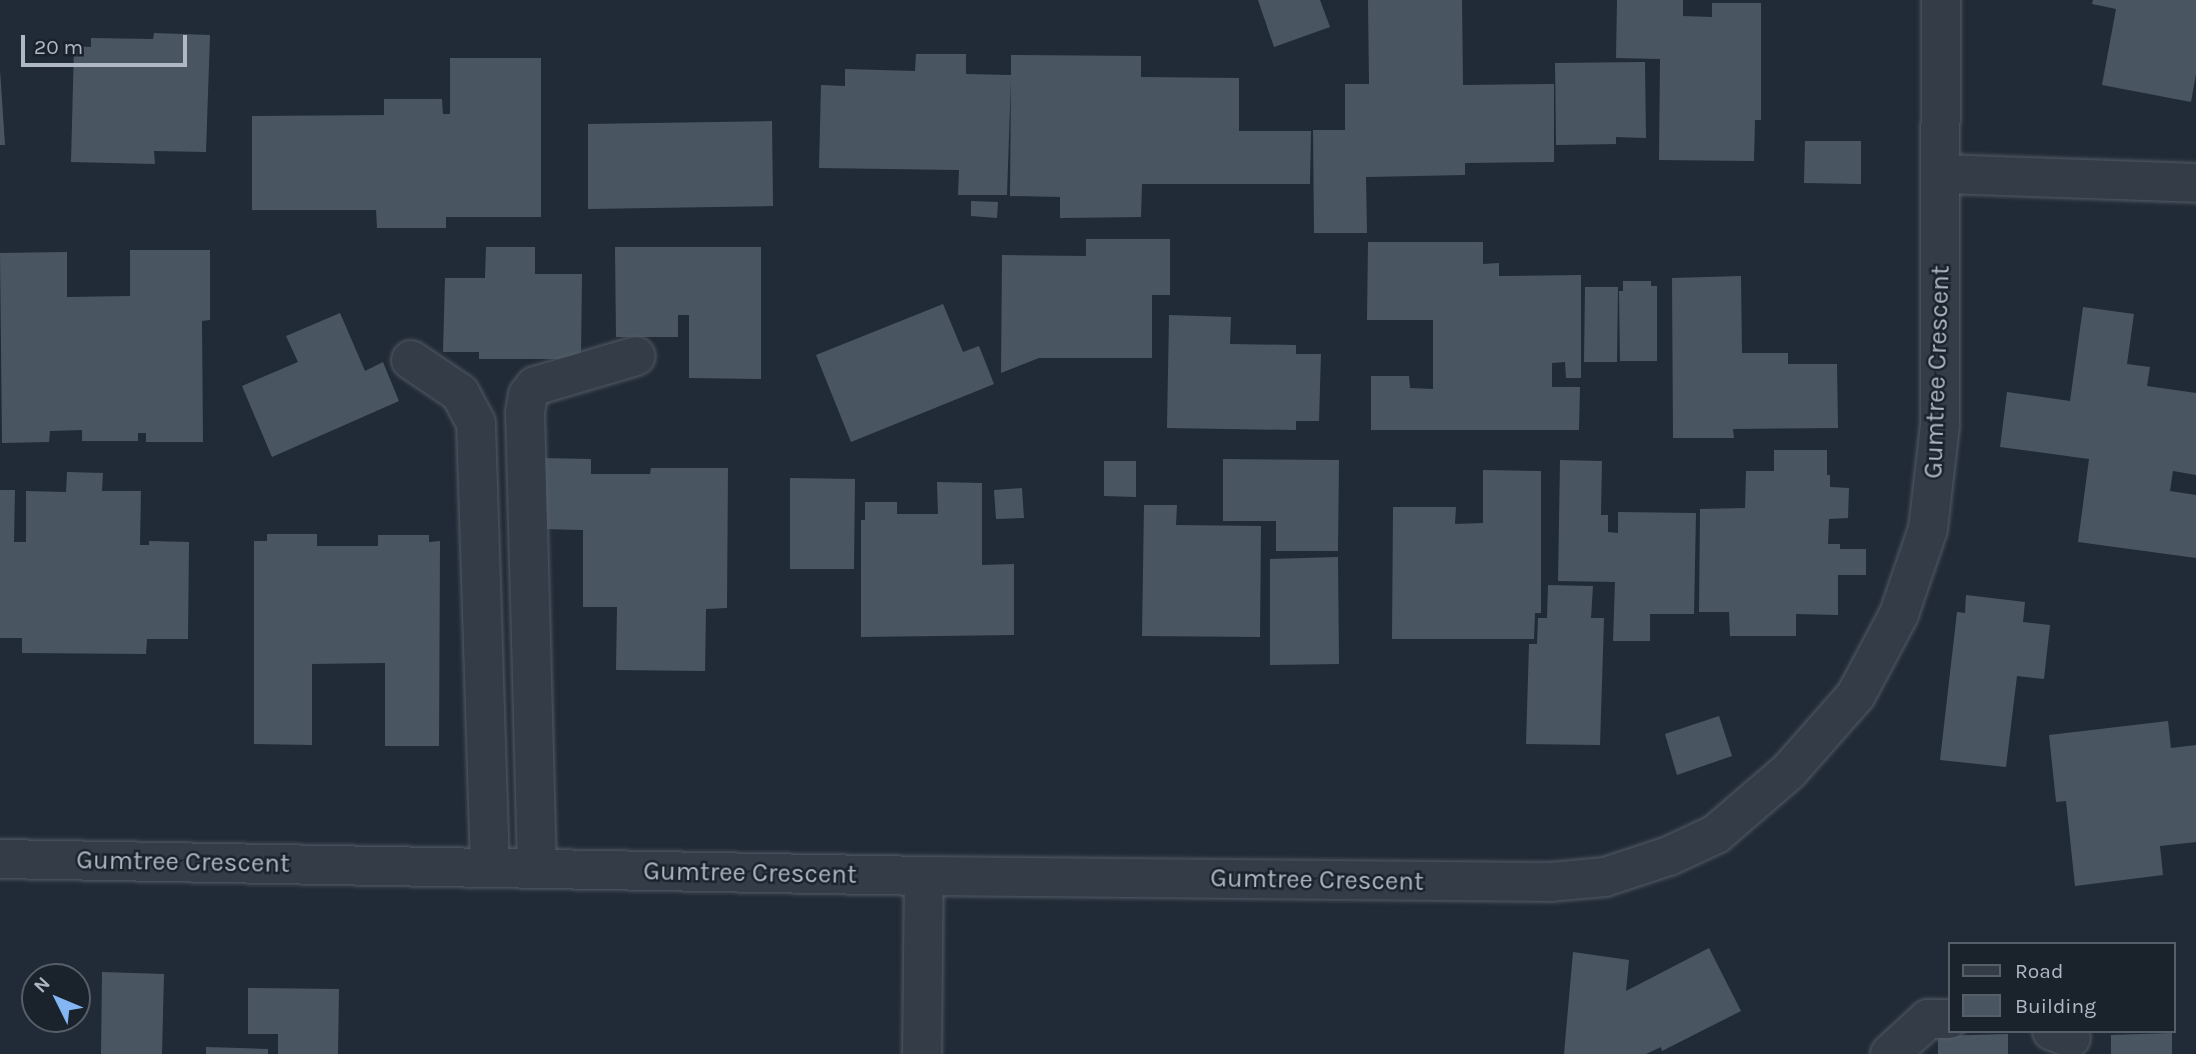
<!DOCTYPE html>
<style>
body{margin:0}
#map{position:relative;width:2196px;height:1054px;overflow:hidden;background:#212b37;font-family:Karla,sans-serif}
div>[style]{position:absolute}
[style*='--x']{left:calc(var(--x)*1px);top:calc(var(--y)*1px);width:calc(var(--w)*1px);rotate:calc(var(--a)*1deg)}
.building>*{inset:0;background:#495662}
.roads{filter:drop-shadow(0 0 2px #525b65) drop-shadow(0 0 2px #525b65)}
.minor>*{height:38px;margin:-19px;padding:0 19px;transform-origin:19px;border-radius:19px;background:#343d47}
span{translate:-50% -50%;white-space:nowrap;text-align:center;line-height:1.15;-webkit-text-stroke:5px #1a222c;paint-order:stroke}
.street-label{font-size:26px;color:#afb8c4}
.legend{position:absolute;left:1948px;top:942px;width:228px;height:91px;box-sizing:border-box;background:#1a222c;border:2px solid #565e69;margin:0;padding:9px 12px;list-style:none;font-size:21px;color:#afb8c4}
.legend li{display:flex;align-items:center;gap:14px;height:35px}
.legend b{width:35px;border:2px solid #565e69}
.north{position:absolute;left:21px;top:963px;width:70px;height:70px;box-sizing:border-box;background:#1a222c;border:2px solid #565e69;border-radius:50%;rotate:313deg;font-size:19px;font-weight:700;line-height:28px;text-align:center;color:#afb8c4}
.north::after{content:'';display:block;margin:auto;width:24px;height:32px;background:#84b6f3;clip-path:polygon(50% 0,100% 100%,50% 72%,0 100%)}
.scale{position:absolute;left:21px;top:35px;width:166px;height:32px;box-sizing:border-box;border:4px solid #afb8c4;border-top:0;padding-left:9px;font-size:21px;line-height:24px;white-space:nowrap;color:#afb8c4;-webkit-text-stroke:5px #1a222c;paint-order:stroke}
</style>
<div id="map">
<div class="building">
<div style="clip-path:polygon(1258px 0,1320px 0,1330px 27px,1274px 47px)"></div>
<div style="clip-path:polygon(1368px 0,1462px 0,1463px 85px,1554px 84px,1554px 162px,1465px 163px,1465px 175px,1366px 177px,1367px 233px,1314px 233px,1313px 130px,1345px 130px,1345px 84px,1369px 84px)"></div>
<div style="clip-path:polygon(1617px 0,1683px 0,1683px 16px,1712px 17px,1712px 3px,1761px 3px,1761px 120px,1755px 120px,1754px 161px,1659px 160px,1660px 59px,1616px 58px)"></div>
<div style="clip-path:polygon(2093px 0,2196px 0,2196px 74px,2191px 102px,2102px 85px,2116px 9px,2092px 4px)"></div>
<div style="clip-path:polygon(154px 33px,210px 35px,206px 152px,154px 151px,155px 164px,71px 162px,74px 46px,91px 47px,91px 38px,153px 39px)"></div>
<div style="clip-path:polygon(916px 54px,966px 54px,966px 74px,1011px 75px,1011px 55px,1141px 56px,1141px 77px,1239px 78px,1239px 131px,1311px 131px,1310px 184px,1142px 184px,1141px 217px,1060px 218px,1060px 197px,1010px 196px,1011px 78px,1007px 195px,958px 195px,959px 170px,819px 168px,821px 85px,845px 86px,845px 69px,915px 71px)"></div>
<div style="clip-path:polygon(450px 58px,541px 58px,541px 217px,446px 217px,446px 228px,377px 228px,376px 210px,252px 210px,252px 116px,384px 115px,384px 99px,442px 99px,443px 114px,450px 114px)"></div>
<div style="clip-path:polygon(1645px 62px,1646px 138px,1616px 137px,1616px 144px,1556px 145px,1555px 63px)"></div>
<div style="clip-path:polygon(0 70px,5px 145px,0 145px)"></div>
<div style="clip-path:polygon(772px 121px,773px 206px,588px 209px,588px 124px)"></div>
<div style="clip-path:polygon(1805px 141px,1861px 141px,1861px 184px,1804px 183px)"></div>
<div style="clip-path:polygon(971px 201px,998px 202px,997px 218px,971px 216px)"></div>
<div style="clip-path:polygon(1086px 239px,1170px 239px,1170px 295px,1152px 295px,1152px 358px,1039px 358px,1001px 373px,1002px 255px,1086px 256px)"></div>
<div style="clip-path:polygon(1368px 242px,1483px 242px,1483px 264px,1499px 263px,1499px 276px,1581px 275px,1581px 378px,1566px 378px,1565px 362px,1552px 363px,1552px 387px,1580px 387px,1579px 430px,1371px 430px,1371px 376px,1409px 376px,1410px 388px,1433px 389px,1433px 320px,1367px 320px)"></div>
<div style="clip-path:polygon(486px 247px,535px 247px,535px 274px,582px 274px,581px 359px,479px 359px,479px 352px,443px 352px,445px 278px,485px 278px)"></div>
<div style="clip-path:polygon(615px 247px,761px 247px,761px 379px,689px 378px,689px 315px,678px 315px,678px 337px,616px 337px)"></div>
<div style="clip-path:polygon(130px 250px,210px 250px,210px 320px,202px 321px,203px 442px,146px 442px,146px 433px,138px 433px,138px 441px,82px 441px,82px 430px,50px 431px,49px 442px,2px 443px,0 253px,67px 252px,67px 297px,130px 296px)"></div>
<div style="clip-path:polygon(1741px 276px,1742px 353px,1788px 353px,1788px 364px,1837px 364px,1838px 428px,1733px 429px,1734px 438px,1673px 438px,1672px 278px)"></div>
<div style="clip-path:polygon(1623px 281px,1651px 281px,1651px 286px,1657px 286px,1657px 361px,1620px 361px,1619px 291px,1623px 291px)"></div>
<div style="clip-path:polygon(1585px 287px,1618px 287px,1617px 362px,1584px 362px)"></div>
<div style="clip-path:polygon(943px 304px,963px 352px,979px 346px,994px 384px,851px 442px,816px 355px)"></div>
<div style="clip-path:polygon(2083px 307px,2134px 314px,2127px 364px,2150px 367px,2147px 386px,2196px 393px,2196px 475px,2173px 471px,2170px 491px,2196px 495px,2196px 558px,2078px 542px,2089px 459px,2000px 447px,2007px 392px,2070px 401px)"></div>
<div style="clip-path:polygon(340px 313px,365px 371px,383px 362px,399px 401px,272px 457px,242px 386px,298px 362px,286px 336px)"></div>
<div style="clip-path:polygon(1169px 315px,1231px 317px,1230px 344px,1296px 345px,1296px 354px,1321px 354px,1319px 421px,1296px 421px,1296px 430px,1167px 428px)"></div>
<div style="clip-path:polygon(1774px 450px,1827px 450px,1827px 475px,1830px 475px,1830px 487px,1849px 488px,1848px 518px,1829px 519px,1828px 544px,1840px 544px,1840px 549px,1866px 549px,1866px 575px,1838px 575px,1838px 615px,1796px 614px,1796px 636px,1730px 636px,1729px 612px,1699px 612px,1700px 509px,1745px 508px,1746px 471px,1774px 471px)"></div>
<div style="clip-path:polygon(542px 458px,591px 459px,591px 474px,650px 474px,651px 468px,728px 468px,727px 608px,706px 609px,705px 671px,616px 670px,617px 607px,583px 607px,583px 530px,542px 529px)"></div>
<div style="clip-path:polygon(1223px 459px,1339px 460px,1338px 551px,1276px 551px,1276px 521px,1223px 521px)"></div>
<div style="clip-path:polygon(1560px 460px,1602px 461px,1601px 515px,1608px 515px,1608px 532px,1618px 533px,1618px 512px,1696px 513px,1694px 614px,1650px 614px,1650px 641px,1613px 641px,1615px 582px,1558px 581px)"></div>
<div style="clip-path:polygon(1104px 461px,1136px 461px,1136px 497px,1104px 496px)"></div>
<div style="clip-path:polygon(1483px 470px,1541px 471px,1541px 613px,1535px 613px,1534px 639px,1392px 639px,1393px 507px,1456px 507px,1455px 524px,1483px 523px)"></div>
<div style="clip-path:polygon(67px 472px,103px 473px,102px 491px,141px 491px,140px 545px,149px 545px,149px 541px,189px 542px,188px 639px,147px 639px,146px 654px,22px 653px,22px 638px,0 638px,0 490px,15px 490px,14px 542px,26px 542px,26px 491px,66px 492px)"></div>
<div style="clip-path:polygon(790px 478px,855px 479px,854px 569px,790px 569px)"></div>
<div style="clip-path:polygon(937px 482px,982px 483px,982px 565px,1014px 564px,1014px 635px,861px 637px,861px 520px,865px 520px,865px 502px,897px 502px,897px 514px,938px 514px)"></div>
<div style="clip-path:polygon(1022px 488px,1024px 518px,996px 519px,994px 490px)"></div>
<div style="clip-path:polygon(1144px 505px,1177px 505px,1176px 525px,1261px 526px,1260px 637px,1142px 636px)"></div>
<div style="clip-path:polygon(267px 534px,317px 534px,317px 546px,378px 546px,378px 535px,429px 535px,429px 542px,440px 541px,439px 746px,385px 746px,385px 663px,312px 664px,312px 745px,254px 744px,254px 541px,267px 541px)"></div>
<div style="clip-path:polygon(1338px 557px,1339px 664px,1270px 665px,1270px 559px)"></div>
<div style="clip-path:polygon(1548px 585px,1593px 586px,1591px 618px,1604px 618px,1600px 745px,1526px 744px,1529px 644px,1537px 644px,1538px 618px,1547px 618px)"></div>
<div style="clip-path:polygon(1966px 595px,2025px 602px,2023px 622px,2050px 625px,2044px 679px,2017px 676px,2006px 767px,1940px 760px,1957px 612px,1965px 613px)"></div>
<div style="clip-path:polygon(1719px 716px,1732px 756px,1677px 775px,1665px 734px)"></div>
<div style="clip-path:polygon(2168px 721px,2171px 748px,2196px 745px,2196px 842px,2160px 846px,2163px 875px,2075px 886px,2066px 801px,2056px 802px,2049px 735px)"></div>
<div style="clip-path:polygon(1709px 948px,1741px 1011px,1662px 1051px,1661px 1047px,1646px 1054px,1564px 1054px,1573px 952px,1629px 960px,1626px 991px)"></div>
<div style="clip-path:polygon(102px 972px,164px 974px,162px 1054px,101px 1054px)"></div>
<div style="clip-path:polygon(248px 988px,339px 989px,338px 1054px,278px 1054px,278px 1034px,248px 1034px)"></div>
<div style="clip-path:polygon(2172px 1033px,2172px 1054px,2111px 1054px,2111px 1035px)"></div>
<div style="clip-path:polygon(2008px 1034px,2008px 1054px,1938px 1054px,1938px 1036px)"></div>
<div style="clip-path:polygon(206px 1047px,268px 1049px,268px 1054px,206px 1054px)"></div>
</div>
<div class="roads">
<div class="minor">
<div style="--x:1941;--y:174;--w:255;--a:2"></div>
<div style="--x:411;--y:360;--w:59;--a:34"></div>
<div style="--x:460;--y:393;--w:34;--a:62"></div>
<div style="--x:476;--y:423;--w:445;--a:88.2"></div>
<div style="--x:0;--y:859;--w:924;--a:1.05"></div>
<div style="--x:924;--y:876;--w:626;--a:0.55"></div>
<div style="--x:1550;--y:882;--w:55;--a:-5.2"></div>
<div style="--x:1605;--y:877;--w:67;--a:-18.2"></div>
<div style="--x:1669;--y:856;--w:52;--a:-25.1"></div>
<div style="--x:1716;--y:834;--w:96;--a:-40.8"></div>
<div style="--x:1789;--y:771;--w:101;--a:-48.6"></div>
<div style="--x:1856;--y:695;--w:92;--a:-62"></div>
<div style="--x:1899;--y:614;--w:90;--a:-71.2"></div>
<div style="--x:1928;--y:529;--w:104;--a:-83.4"></div>
<div style="--x:1940;--y:426;--w:426;--a:-89.9"></div>
<div style="--x:537;--y:869;--w:457;--a:-91.5"></div>
<div style="--x:525;--y:412;--w:17;--a:-80"></div>
<div style="--x:528;--y:395;--w:11;--a:-52"></div>
<div style="--x:535;--y:386;--w:105;--a:-16.5"></div>
<div style="--x:2052;--y:1031;--w:20;--a:20"></div>
<div style="--x:922;--y:1054;--w:178;--a:-89.4"></div>
<div style="--x:1890;--y:1054;--w:52;--a:-42.6"></div>
<div style="--x:1928;--y:1019;--w:21;--a:0"></div>
</div>
</div>
<div class="street-label">
<span style="left:1937px;top:372px;rotate:-88deg">Gumtree Crescent</span>
<span style="left:183px;top:862px;rotate:1deg">Gumtree Crescent</span>
<span style="left:750px;top:873px;rotate:1deg">Gumtree Crescent</span>
<span style="left:1317px;top:880px;rotate:1deg">Gumtree Crescent</span>
</div>
<ul class="legend">
<li><b style="height:9px;background:#343d47"></b>Road</li>
<li><b style="height:19px;background:#495662"></b>Building</li>
</ul>
<div class="north">N</div>
<div class="scale">20 m</div>
</div>
